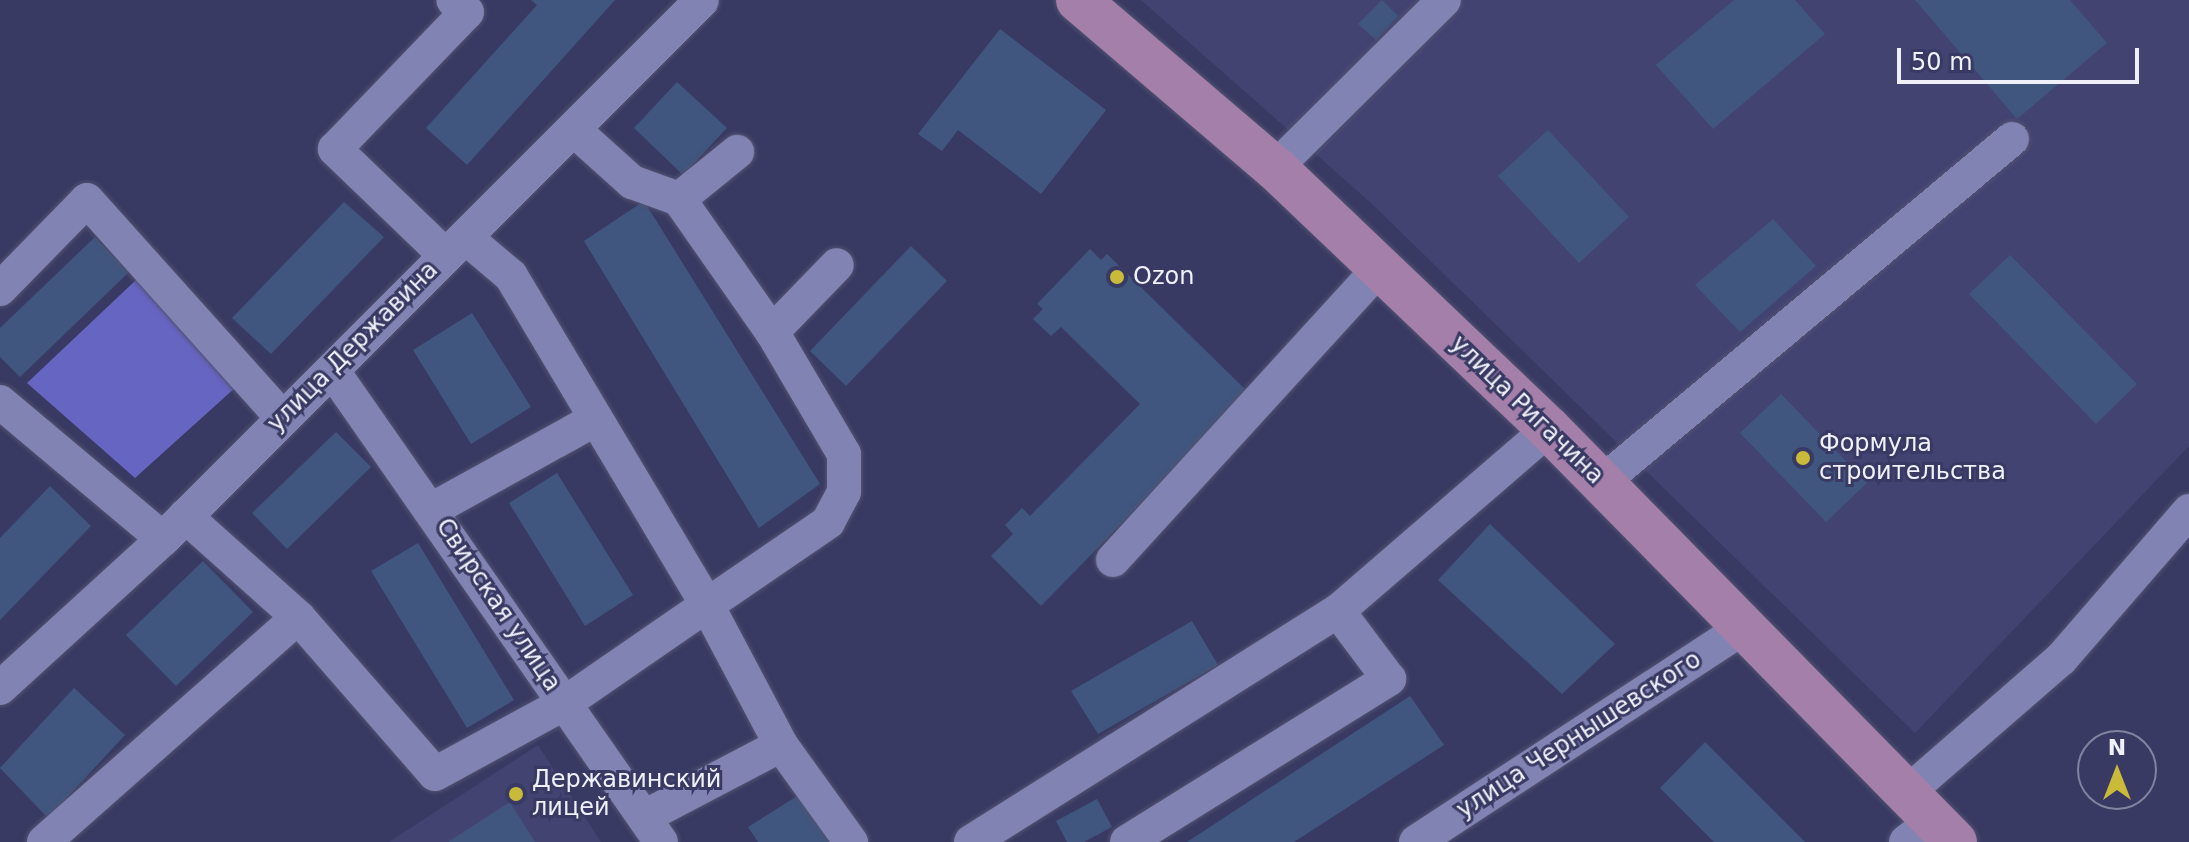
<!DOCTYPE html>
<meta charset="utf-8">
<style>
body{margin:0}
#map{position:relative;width:2189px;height:842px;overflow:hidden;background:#393a63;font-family:"DejaVu Sans",sans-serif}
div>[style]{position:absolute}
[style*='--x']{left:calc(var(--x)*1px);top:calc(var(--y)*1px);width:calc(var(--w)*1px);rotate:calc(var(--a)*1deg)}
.built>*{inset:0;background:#434372}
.forest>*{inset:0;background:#6765c2}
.building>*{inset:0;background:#40567e}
.roads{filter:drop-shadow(0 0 2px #525272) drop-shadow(0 0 2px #525272)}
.minor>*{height:34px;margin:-17px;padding:0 17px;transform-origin:17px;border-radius:17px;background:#8183b2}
.major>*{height:44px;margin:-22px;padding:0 22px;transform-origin:22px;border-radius:22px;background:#a47faa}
.dots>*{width:22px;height:22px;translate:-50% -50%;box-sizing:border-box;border:4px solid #393a63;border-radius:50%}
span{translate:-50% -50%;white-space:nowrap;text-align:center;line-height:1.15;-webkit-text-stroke:6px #393a63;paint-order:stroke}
.poi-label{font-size:24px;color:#eff0fa}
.left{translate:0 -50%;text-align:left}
.street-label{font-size:24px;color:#eff0fa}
.north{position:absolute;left:2077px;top:730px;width:80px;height:80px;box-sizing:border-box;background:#393a63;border:2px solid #82839f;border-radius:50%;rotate:0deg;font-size:22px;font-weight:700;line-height:32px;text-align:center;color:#eff0fa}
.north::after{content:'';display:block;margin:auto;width:28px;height:36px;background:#caba39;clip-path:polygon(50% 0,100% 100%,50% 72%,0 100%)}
.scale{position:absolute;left:1897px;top:48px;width:242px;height:36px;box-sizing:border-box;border:4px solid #eff0fa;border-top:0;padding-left:10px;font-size:24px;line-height:28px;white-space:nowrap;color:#eff0fa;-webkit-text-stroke:6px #393a63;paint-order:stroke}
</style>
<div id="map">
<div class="built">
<div style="clip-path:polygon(1141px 0,2189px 0,2189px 446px,1915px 733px,1371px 203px)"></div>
<div style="clip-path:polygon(538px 745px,601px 842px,389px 842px)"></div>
</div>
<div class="forest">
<div style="clip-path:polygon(137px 279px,236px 387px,135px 478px,27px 383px)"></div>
</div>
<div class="building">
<div style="clip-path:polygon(531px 0,615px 0,467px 165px,426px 128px,537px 5px)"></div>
<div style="clip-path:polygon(1382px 0,1398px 16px,1376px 40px,1358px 24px)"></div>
<div style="clip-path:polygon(1734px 0,1795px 0,1825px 34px,1713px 129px,1656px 65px)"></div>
<div style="clip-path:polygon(1915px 0,2070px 0,2107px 43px,2017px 119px)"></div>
<div style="clip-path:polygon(1000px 29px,1106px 110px,1041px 194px,958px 130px,942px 151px,918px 134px)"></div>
<div style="clip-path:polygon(677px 82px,727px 128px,683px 175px,634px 128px)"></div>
<div style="clip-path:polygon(1548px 130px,1629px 217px,1579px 263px,1498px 176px)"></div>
<div style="clip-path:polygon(644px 201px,820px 484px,759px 528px,584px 241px)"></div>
<div style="clip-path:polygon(344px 202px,384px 237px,271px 354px,232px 318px)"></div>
<div style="clip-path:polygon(1773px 219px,1816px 266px,1740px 332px,1695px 285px)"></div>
<div style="clip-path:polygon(95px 237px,129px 272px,20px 377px,0 357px,0 328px)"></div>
<div style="clip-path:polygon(911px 246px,947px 281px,846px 386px,810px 351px)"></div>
<div style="clip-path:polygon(1090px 249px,1101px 260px,1107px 254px,1249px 393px,1041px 606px,991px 556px,1013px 534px,1005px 525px,1022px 508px,1030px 516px,1140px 404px,1061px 327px,1051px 336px,1033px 319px,1043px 309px,1037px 304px)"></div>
<div style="clip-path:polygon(2010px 255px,2137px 384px,2096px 424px,1969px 294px)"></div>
<div style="clip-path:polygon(472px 313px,531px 407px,471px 444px,413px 350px)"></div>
<div style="clip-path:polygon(1781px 394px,1867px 483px,1826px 522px,1740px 433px)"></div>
<div style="clip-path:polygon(336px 432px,371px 467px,287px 549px,252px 513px)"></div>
<div style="clip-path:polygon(557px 473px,633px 595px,585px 626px,509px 503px)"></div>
<div style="clip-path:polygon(50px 486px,91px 526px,0 620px,0 538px)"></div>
<div style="clip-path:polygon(1490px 524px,1615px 644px,1562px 694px,1438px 580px)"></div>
<div style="clip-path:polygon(418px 543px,514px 700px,467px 728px,371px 571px)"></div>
<div style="clip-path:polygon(203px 561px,253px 612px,176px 686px,126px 635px)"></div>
<div style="clip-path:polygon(1192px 621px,1218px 665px,1098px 734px,1071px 691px)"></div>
<div style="clip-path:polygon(74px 688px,125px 735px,48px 818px,0 768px)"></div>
<div style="clip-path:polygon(1410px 696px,1444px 745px,1294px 842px,1187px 842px)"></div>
<div style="clip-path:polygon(1705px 742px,1805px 842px,1714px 842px,1660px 788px)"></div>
<div style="clip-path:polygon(805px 791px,829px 842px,758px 842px,748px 827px)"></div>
<div style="clip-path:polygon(1097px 799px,1112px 827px,1084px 842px,1067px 842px,1056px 821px)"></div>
<div style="clip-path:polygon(510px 802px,535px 842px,448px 842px)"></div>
</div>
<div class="roads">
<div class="minor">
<div style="--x:1275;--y:168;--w:238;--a:-44.8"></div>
<div style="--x:679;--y:199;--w:75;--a:-39"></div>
<div style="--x:465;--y:237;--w:60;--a:40.3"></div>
<div style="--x:511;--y:276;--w:383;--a:59.2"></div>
<div style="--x:707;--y:605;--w:147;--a:-34.4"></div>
<div style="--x:828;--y:522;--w:34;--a:-62"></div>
<div style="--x:844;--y:492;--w:38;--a:-90"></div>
<div style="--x:844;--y:454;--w:142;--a:-120.5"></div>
<div style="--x:772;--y:332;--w:162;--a:-125"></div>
<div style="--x:679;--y:199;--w:50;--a:-160.1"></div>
<div style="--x:632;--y:182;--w:79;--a:-138.1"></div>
<div style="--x:445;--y:255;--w:153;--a:-136.1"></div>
<div style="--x:335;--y:149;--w:190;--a:-46.1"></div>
<div style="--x:467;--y:12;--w:18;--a:-139"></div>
<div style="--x:0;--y:289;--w:124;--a:-45.7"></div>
<div style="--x:87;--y:200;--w:292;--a:48.1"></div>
<div style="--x:772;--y:332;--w:93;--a:-45.9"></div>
<div style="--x:332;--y:370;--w:575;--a:55.12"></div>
<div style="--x:0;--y:402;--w:213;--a:40"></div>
<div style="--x:1601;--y:483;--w:536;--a:-39.93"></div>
<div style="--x:433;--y:509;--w:186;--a:-28.9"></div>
<div style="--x:185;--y:516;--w:152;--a:41.8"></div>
<div style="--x:298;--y:617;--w:208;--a:48.9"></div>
<div style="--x:435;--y:774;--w:148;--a:-28.6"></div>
<div style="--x:565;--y:703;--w:173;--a:-34.6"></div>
<div style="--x:707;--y:605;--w:158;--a:62.1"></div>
<div style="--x:781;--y:745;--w:120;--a:54.2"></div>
<div style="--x:1113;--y:560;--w:396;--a:-47.6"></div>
<div style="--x:0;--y:688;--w:221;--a:-42.4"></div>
<div style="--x:163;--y:539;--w:762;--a:-45"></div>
<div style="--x:1909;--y:791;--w:201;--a:-41"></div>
<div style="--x:2061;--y:659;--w:196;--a:-49.1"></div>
<div style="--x:644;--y:817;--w:155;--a:-27.7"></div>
<div style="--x:44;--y:842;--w:339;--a:-41.5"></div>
<div style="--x:971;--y:842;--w:434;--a:-32.2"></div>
<div style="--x:1338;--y:611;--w:279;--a:-40.8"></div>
<div style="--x:1127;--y:842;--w:309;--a:-31.9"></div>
<div style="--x:1389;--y:679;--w:85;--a:-126.9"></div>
<div style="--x:1416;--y:842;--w:389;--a:-33.2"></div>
<div style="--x:1906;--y:842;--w:36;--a:-38"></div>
</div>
<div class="major">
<div style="--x:1078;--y:0;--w:259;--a:40.5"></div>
<div style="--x:1275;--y:168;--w:378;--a:43.6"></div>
<div style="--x:1549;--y:429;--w:579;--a:45.49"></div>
</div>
</div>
<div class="dots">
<div style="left:1117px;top:277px;background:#caba39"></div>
<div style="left:1803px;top:458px;background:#caba39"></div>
<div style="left:516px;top:794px;background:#caba39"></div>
</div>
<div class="poi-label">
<span class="left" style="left:1133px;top:277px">Ozon</span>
<span class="left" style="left:1819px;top:458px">Формула<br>строительства</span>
<span class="left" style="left:532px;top:794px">Державинский<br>лицей</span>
</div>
<div class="street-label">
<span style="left:353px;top:347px;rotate:-45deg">улица Державина</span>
<span style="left:1527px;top:410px;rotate:44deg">улица Ригачина</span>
<span style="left:498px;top:605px;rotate:56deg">Свирская улица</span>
<span style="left:1579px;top:735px;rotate:-33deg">улица Чернышевского</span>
</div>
<div class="north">N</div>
<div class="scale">50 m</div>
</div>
